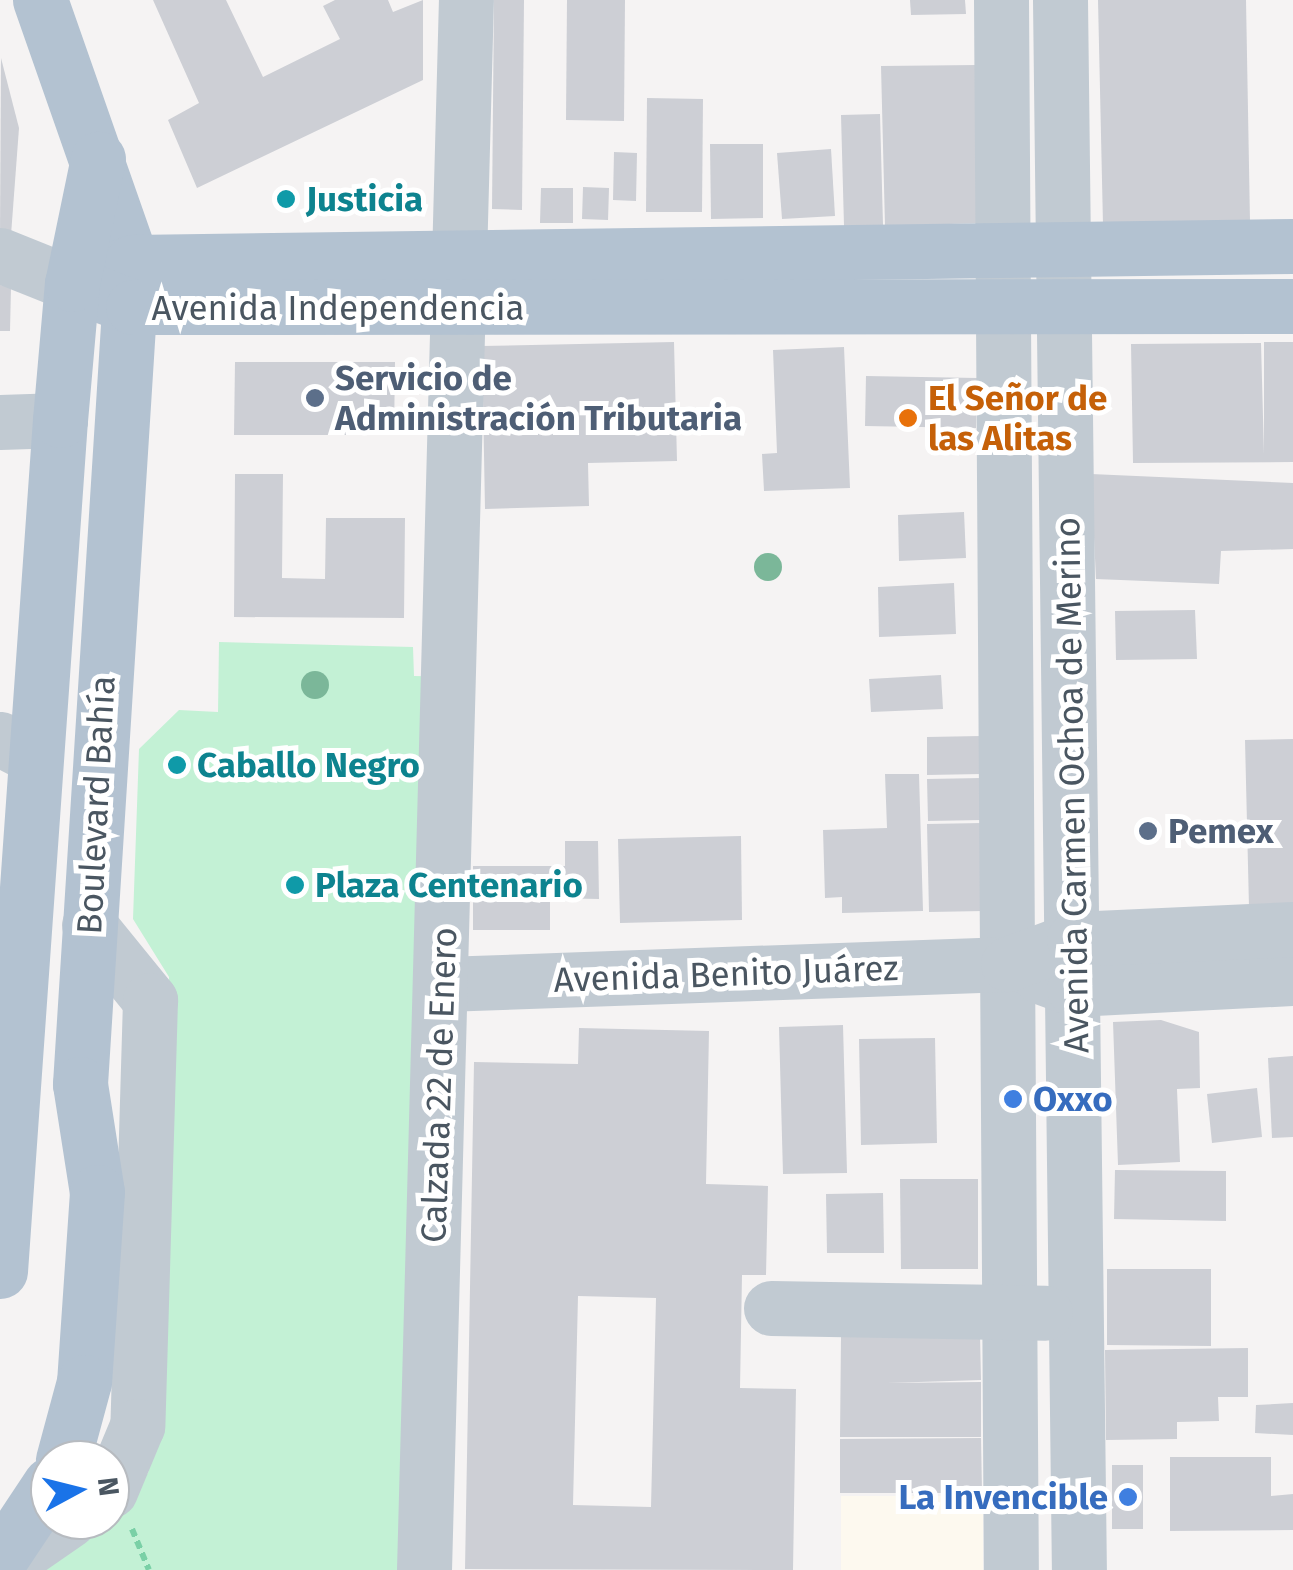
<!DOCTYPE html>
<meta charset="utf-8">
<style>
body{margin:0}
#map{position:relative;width:1293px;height:1570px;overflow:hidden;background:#f5f3f3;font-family:"Fira Sans",sans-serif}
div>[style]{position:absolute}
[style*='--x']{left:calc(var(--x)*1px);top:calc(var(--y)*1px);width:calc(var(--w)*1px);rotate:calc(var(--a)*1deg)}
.commercial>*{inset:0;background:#fdf9ef}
.green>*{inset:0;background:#c3f1d5}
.building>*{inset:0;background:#cdcfd5}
.path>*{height:6px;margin-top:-3px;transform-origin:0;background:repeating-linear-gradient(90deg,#7ad0a6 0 8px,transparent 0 13px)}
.minor>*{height:55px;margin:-27.5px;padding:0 27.5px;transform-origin:27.5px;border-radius:27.5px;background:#c1cad2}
.major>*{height:55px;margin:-27.5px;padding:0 27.5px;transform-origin:27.5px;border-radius:27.5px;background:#b3c2d1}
.trees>*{width:28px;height:28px;margin:-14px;border-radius:50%;background:#7bb799}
.dots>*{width:28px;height:28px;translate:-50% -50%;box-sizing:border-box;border:5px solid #fff;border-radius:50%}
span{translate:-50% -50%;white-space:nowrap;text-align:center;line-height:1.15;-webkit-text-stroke:10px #fff;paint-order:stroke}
.culture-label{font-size:35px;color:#0d838f;font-weight:700}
.left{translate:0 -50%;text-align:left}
.street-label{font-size:35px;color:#4a5661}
.service-label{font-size:35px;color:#4e5e75;font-weight:700}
.food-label{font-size:35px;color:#c56008;font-weight:700}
.shop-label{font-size:35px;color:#366cbe;font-weight:700}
.right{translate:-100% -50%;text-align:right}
.north{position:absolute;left:30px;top:1440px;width:100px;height:100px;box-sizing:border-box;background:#fff;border:2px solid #b7bbc0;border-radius:50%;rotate:83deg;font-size:28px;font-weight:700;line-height:40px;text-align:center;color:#4a5661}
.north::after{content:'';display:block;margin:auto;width:35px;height:45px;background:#1a73e8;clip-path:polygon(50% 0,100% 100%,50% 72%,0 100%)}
</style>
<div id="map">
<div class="commercial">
<div style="clip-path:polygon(841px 1496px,983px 1496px,983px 1570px,841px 1570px)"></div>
</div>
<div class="green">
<div style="clip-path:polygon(219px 642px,413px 647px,414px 676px,465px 677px,450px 1570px,30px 1570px,96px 1520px,110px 1520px,148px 1473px,156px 1434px,169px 977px,133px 919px,139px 749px,179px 710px,218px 712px)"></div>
</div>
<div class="building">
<div style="clip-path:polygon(153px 0,226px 0,263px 77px,340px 39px,323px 6px,335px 0,388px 0,393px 12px,423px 0,423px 80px,197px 188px,168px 120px,199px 103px)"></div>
<div style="clip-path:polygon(494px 0,524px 0,522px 210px,492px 209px)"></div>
<div style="clip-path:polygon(567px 0,625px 0,624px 121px,566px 120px)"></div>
<div style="clip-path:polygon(910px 0,965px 0,966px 14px,911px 15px)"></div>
<div style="clip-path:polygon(1098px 0,1246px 0,1250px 222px,1103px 225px)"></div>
<div style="clip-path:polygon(1px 58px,19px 128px,11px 235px,0 234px)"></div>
<div style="clip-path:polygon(977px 65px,981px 223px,885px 226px,881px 66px)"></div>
<div style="clip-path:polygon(647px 98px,703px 99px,702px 212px,646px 212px)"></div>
<div style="clip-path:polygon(880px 114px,883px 225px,844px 226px,841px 115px)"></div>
<div style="clip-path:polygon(710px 144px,763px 144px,763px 218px,711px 219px)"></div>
<div style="clip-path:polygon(831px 149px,835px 216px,782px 219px,777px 153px)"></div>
<div style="clip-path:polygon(614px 152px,637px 153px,636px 201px,613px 200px)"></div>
<div style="clip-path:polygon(583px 187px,609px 188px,608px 220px,582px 219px)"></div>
<div style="clip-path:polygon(541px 188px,573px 188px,573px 223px,540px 223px)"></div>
<div style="clip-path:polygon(0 285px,11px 286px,10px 331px,0 331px)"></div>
<div style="clip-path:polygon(674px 342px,677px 461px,588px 463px,589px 506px,485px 509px,482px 346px)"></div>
<div style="clip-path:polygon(1264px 342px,1293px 342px,1293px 462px,1133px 463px,1131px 344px,1261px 343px,1264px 454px)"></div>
<div style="clip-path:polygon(844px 347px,850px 488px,764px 491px,762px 454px,777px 453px,773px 350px)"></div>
<div style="clip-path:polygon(235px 362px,395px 362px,394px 435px,234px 435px)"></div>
<div style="clip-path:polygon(866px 376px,977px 378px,976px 428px,865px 426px)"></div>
<div style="clip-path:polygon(235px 474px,283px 474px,282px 578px,325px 579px,326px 518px,405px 518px,404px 618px,234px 617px)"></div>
<div style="clip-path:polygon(1091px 474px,1293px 483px,1293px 549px,1221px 551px,1219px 584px,1096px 579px)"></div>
<div style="clip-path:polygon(964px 512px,966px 558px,899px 561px,898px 515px)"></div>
<div style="clip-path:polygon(954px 583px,956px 634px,879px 637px,878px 587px)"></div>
<div style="clip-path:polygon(1195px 610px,1197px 659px,1116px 660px,1115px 611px)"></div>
<div style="clip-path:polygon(941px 675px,943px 709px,871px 712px,869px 679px)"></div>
<div style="clip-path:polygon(981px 736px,982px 774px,927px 775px,927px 737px)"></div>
<div style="clip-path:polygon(1293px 739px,1293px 906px,1249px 907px,1245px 740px)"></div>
<div style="clip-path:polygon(885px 774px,919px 774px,923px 911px,842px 913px,842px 897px,825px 898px,823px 830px,887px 828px)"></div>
<div style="clip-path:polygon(982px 778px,983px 820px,928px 821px,927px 779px)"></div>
<div style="clip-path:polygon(982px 823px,984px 911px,929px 912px,927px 824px)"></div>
<div style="clip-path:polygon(741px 836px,742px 920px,620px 923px,618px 839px)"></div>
<div style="clip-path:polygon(565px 841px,598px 841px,599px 899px,550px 898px,550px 930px,473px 930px,473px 866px,565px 866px)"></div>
<div style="clip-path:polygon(1161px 1020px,1199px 1032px,1200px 1088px,1177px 1089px,1180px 1162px,1118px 1165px,1113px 1022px)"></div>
<div style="clip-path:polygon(843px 1025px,847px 1173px,783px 1174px,779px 1027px)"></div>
<div style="clip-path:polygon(evenodd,579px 1028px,709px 1031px,706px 1184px,768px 1186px,766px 1275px,742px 1275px,740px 1388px,796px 1389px,793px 1570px,465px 1569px,474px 1062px,578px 1064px,579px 1028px,578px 1296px,656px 1298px,651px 1507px,573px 1505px,578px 1296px)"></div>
<div style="clip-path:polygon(935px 1038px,937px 1143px,861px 1145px,859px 1039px)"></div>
<div style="clip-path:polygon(1293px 1056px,1293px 1137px,1272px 1138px,1268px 1058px)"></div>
<div style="clip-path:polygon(1257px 1088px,1262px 1137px,1212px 1143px,1207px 1094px)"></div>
<div style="clip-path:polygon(1115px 1170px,1226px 1171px,1226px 1221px,1114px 1219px)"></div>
<div style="clip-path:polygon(900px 1179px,978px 1179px,978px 1269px,901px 1269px)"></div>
<div style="clip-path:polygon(883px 1193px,884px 1253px,827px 1253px,826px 1194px)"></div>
<div style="clip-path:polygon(1107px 1269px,1211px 1269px,1211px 1346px,1107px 1345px)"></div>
<div style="clip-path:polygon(980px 1335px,981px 1380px,887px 1383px,981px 1382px,981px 1437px,840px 1437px,841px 1337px)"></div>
<div style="clip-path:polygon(1248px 1348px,1248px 1397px,1218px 1397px,1219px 1421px,1177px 1422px,1177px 1439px,1106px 1440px,1105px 1350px)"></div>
<div style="clip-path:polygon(1293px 1403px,1293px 1435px,1255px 1433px,1256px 1405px)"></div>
<div style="clip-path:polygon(981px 1438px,982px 1493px,840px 1493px,840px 1439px)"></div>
<div style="clip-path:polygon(1170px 1457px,1271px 1457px,1271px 1496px,1293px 1494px,1293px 1530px,1170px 1531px)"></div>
<div style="clip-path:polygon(1112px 1465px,1143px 1465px,1143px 1529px,1112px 1529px)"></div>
</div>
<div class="path">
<div style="--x:132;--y:1529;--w:44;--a:67.5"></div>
</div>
<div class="minor">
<div style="--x:1001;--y:0;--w:1570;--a:89.64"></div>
<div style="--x:1060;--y:0;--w:1570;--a:89.31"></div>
<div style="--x:0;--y:255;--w:78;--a:21.9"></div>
<div style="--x:0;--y:422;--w:60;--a:-1.9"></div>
<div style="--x:0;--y:739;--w:35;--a:27"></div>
<div style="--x:89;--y:925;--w:97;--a:50.9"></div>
<div style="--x:150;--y:1000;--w:426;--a:91.7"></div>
<div style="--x:137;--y:1426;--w:70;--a:112.6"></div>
<div style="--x:1039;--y:976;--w:37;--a:20"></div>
<div style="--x:1074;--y:989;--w:219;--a:-2.9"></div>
<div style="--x:443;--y:984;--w:565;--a:-2.03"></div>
<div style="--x:1008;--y:964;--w:71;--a:-20.7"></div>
<div style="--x:1074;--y:939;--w:219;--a:-2.6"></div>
<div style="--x:771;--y:1308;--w:274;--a:1"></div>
<div style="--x:0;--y:1568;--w:84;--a:-34.8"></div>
<div style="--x:424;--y:1570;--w:1571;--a:-88.47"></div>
</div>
<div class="major">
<div style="--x:40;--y:0;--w:278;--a:70.7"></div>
<div style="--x:132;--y:262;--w:824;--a:93.62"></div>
<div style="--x:80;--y:1084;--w:109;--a:81.1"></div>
<div style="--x:97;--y:1192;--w:190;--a:93.9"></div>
<div style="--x:84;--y:1382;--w:81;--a:105.1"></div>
<div style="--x:99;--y:274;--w:35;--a:-20"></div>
<div style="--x:132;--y:262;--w:1161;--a:-0.79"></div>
<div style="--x:72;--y:284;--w:65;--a:20.7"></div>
<div style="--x:133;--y:307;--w:1160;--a:-0.05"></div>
<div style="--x:0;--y:1271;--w:853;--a:-85.97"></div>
<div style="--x:60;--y:420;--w:137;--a:-85"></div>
<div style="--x:72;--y:284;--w:128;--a:-78.3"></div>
<div style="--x:0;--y:1559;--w:90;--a:-56.3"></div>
</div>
<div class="trees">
<div style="left:768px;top:567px"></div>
<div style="left:315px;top:685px"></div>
</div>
<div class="dots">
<div style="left:286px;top:199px;background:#0f9aa8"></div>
<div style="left:315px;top:398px;background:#5c6f8a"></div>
<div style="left:908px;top:418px;background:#e8710a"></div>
<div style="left:177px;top:765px;background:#0f9aa8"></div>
<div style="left:1148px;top:831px;background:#5c6f8a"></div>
<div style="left:295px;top:885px;background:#0f9aa8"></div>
<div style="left:1013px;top:1099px;background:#3f7fe0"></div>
<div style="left:1128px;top:1497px;background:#3f7fe0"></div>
</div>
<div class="culture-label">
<span class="left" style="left:306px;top:199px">Justicia</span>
<span class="left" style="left:197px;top:765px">Caballo Negro</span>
<span class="left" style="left:315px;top:885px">Plaza Centenario</span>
</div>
<div class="street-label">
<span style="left:338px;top:308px">Avenida Independencia</span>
<span style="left:1072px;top:785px;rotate:-91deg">Avenida Carmen Ochoa de Merino</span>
<span style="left:96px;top:805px;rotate:-87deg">Boulevard Bahía</span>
<span style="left:726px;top:974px;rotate:-2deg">Avenida Benito Juárez</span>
<span style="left:439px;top:1085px;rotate:-88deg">Calzada 22 de Enero</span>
</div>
<div class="service-label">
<span class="left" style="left:335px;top:398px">Servicio de<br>Administración Tributaria</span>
<span class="left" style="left:1168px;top:831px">Pemex</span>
</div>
<div class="food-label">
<span class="left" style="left:928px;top:418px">El Señor de<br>las Alitas</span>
</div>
<div class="shop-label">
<span class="left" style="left:1033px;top:1099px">Oxxo</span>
<span class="right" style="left:1108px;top:1497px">La Invencible</span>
</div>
<div class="north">N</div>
</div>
